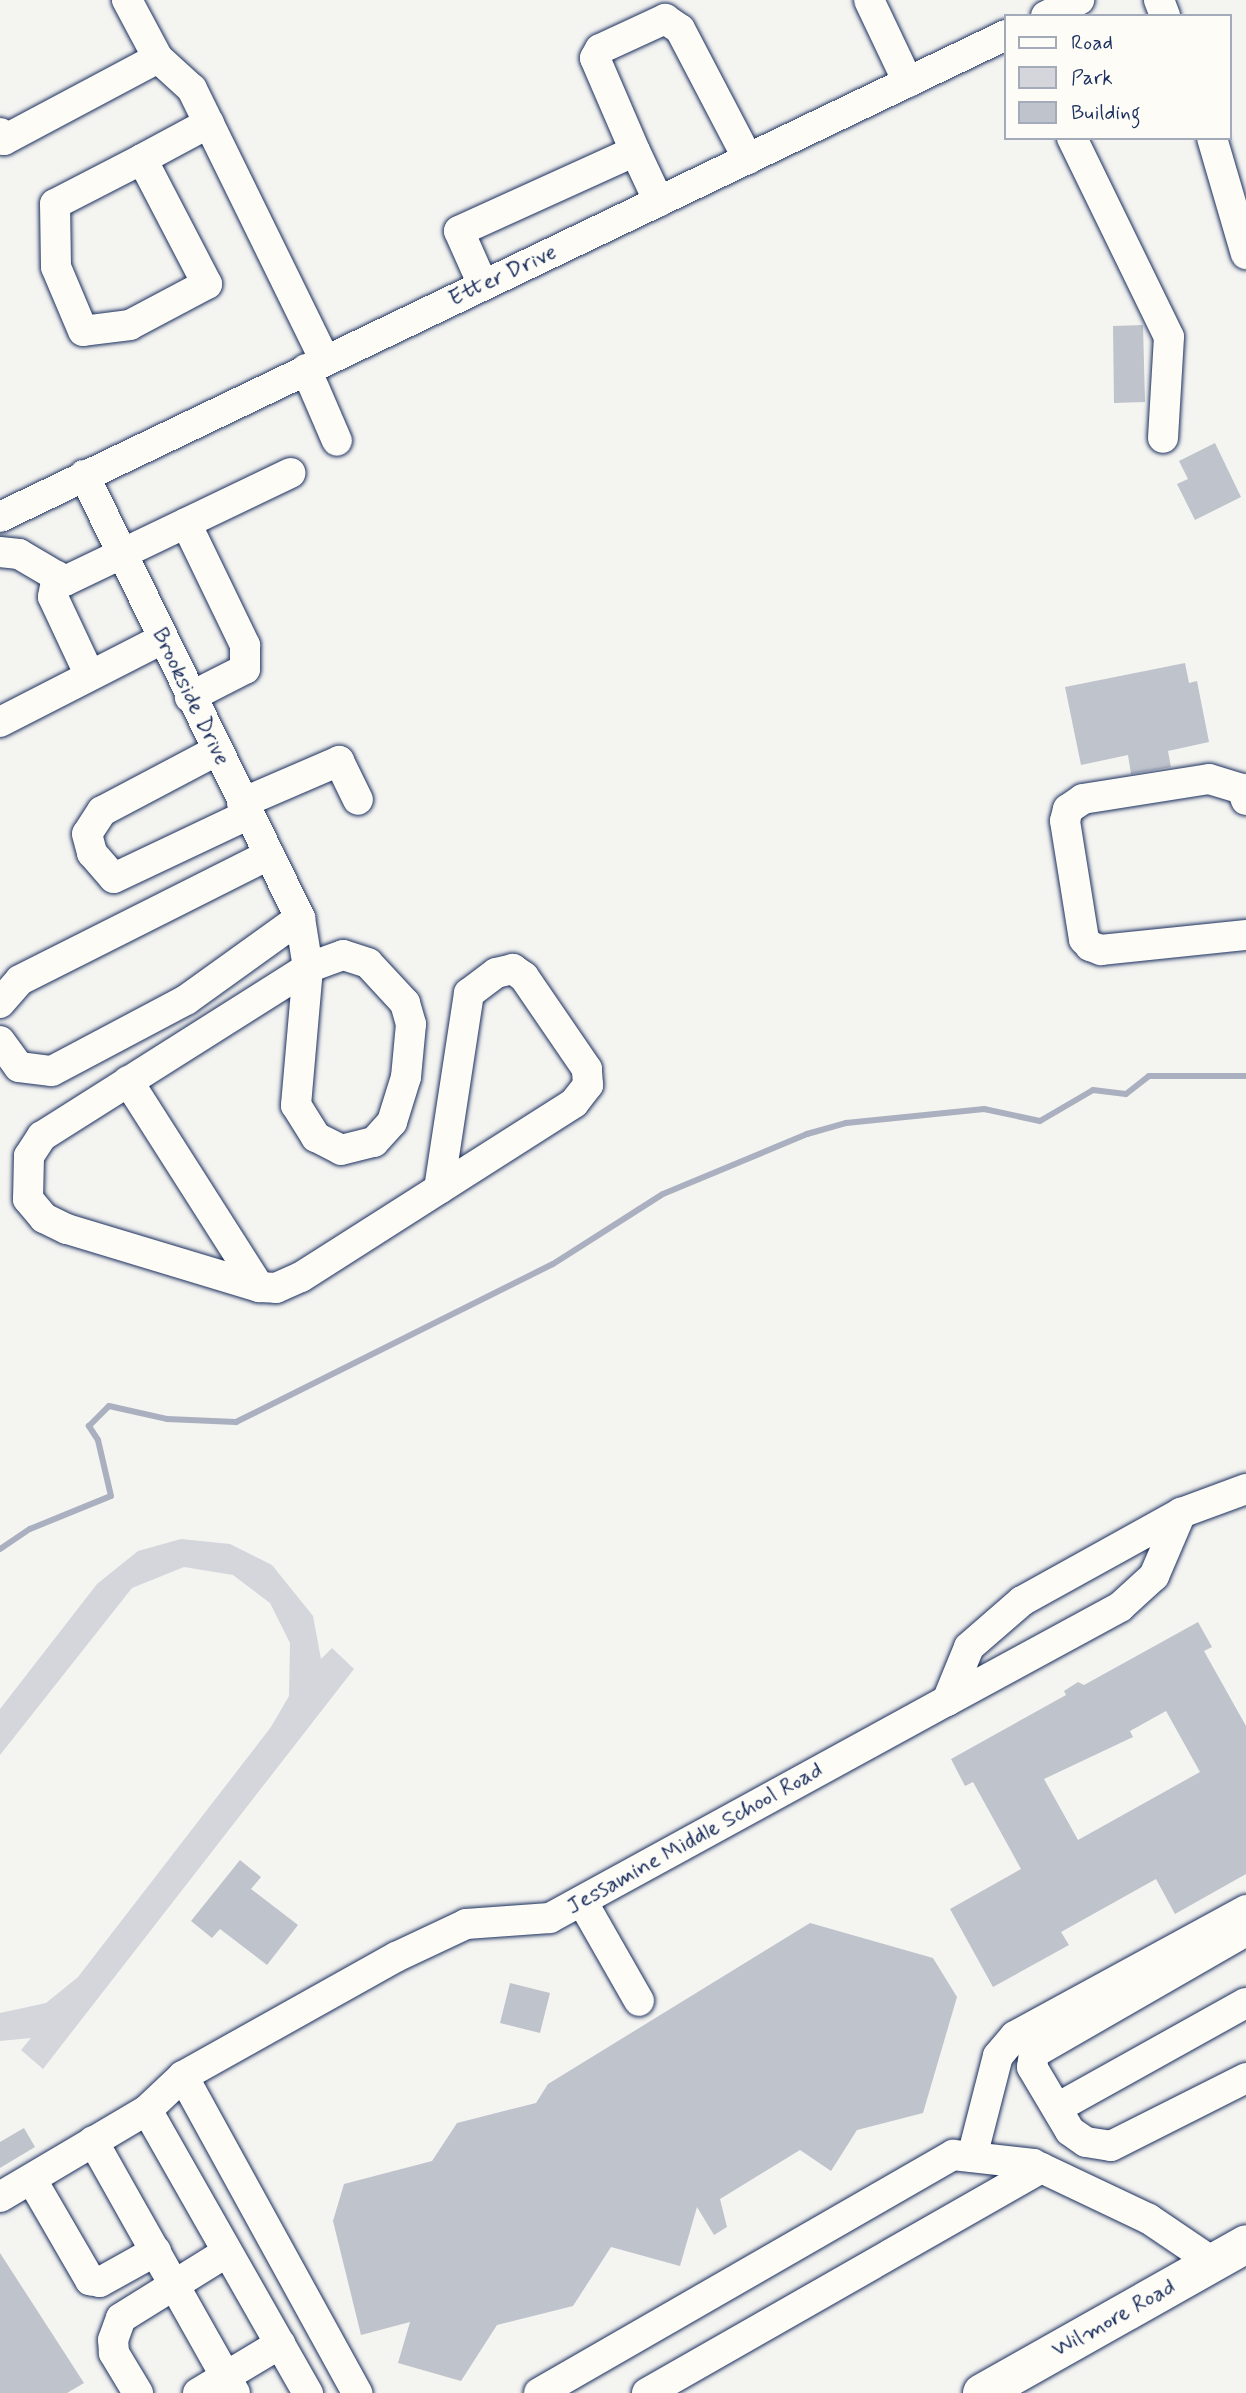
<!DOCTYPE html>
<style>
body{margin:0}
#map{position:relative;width:1246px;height:2393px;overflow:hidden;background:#f4f4f1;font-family:Mynerve,sans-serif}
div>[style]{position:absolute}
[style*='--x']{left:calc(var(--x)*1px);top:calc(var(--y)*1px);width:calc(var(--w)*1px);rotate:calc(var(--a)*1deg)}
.green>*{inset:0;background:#d4d6db}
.stream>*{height:6px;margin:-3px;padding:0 3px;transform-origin:3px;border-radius:3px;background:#aab0bf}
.building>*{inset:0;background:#bfc3cc}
.roads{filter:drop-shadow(0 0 2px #1b2f5e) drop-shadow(0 0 2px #1b2f5e)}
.minor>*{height:30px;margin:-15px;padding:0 15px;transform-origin:15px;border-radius:15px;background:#fdfcf7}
.major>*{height:38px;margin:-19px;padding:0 19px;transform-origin:19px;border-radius:19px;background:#fdfcf7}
span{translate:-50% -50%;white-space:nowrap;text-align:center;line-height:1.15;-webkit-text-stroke:5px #fdfcf7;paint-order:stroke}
.street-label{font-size:23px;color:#1b2f5e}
.legend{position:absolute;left:1004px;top:14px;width:228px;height:126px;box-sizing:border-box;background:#fdfcf7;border:2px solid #a3aaba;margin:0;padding:9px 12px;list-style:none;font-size:21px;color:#1b2f5e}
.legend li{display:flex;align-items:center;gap:14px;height:35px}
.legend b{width:35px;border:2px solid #a3aaba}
</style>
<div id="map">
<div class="green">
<div style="clip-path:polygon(181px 1539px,230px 1544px,272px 1565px,313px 1616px,321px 1659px,332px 1648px,354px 1669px,43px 2069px,21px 2050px,31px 2038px,0 2041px,0 2013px,46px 2003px,78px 1977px,271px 1727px,289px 1696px,290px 1643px,270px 1603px,233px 1575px,184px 1567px,132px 1588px,0 1755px,0 1709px,97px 1584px,138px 1551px)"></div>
</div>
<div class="stream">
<div style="--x:0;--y:1549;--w:36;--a:-34"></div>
<div style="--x:30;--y:1529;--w:87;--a:-22.2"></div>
<div style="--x:111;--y:1496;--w:57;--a:-103.1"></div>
<div style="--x:98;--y:1440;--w:17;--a:-123"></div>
<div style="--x:89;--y:1426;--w:28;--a:-45"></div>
<div style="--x:109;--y:1406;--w:59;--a:12.6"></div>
<div style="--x:167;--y:1419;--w:69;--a:2.5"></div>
<div style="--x:236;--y:1422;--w:354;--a:-26.5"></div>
<div style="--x:553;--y:1264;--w:130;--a:-32.5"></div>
<div style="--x:663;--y:1194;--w:156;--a:-22.6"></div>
<div style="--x:807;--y:1134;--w:41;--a:-15.8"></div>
<div style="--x:846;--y:1123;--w:139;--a:-5.8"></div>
<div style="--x:984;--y:1109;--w:57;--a:12.1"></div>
<div style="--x:1040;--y:1121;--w:61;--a:-30.3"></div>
<div style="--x:1093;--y:1090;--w:33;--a:7"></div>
<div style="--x:1126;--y:1094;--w:29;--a:-38"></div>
<div style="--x:1149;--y:1076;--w:97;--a:0"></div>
</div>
<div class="building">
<div style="clip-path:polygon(1143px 325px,1145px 402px,1114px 403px,1113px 326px)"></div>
<div style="clip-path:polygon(1215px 443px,1241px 497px,1195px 520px,1177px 484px,1188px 479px,1179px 461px)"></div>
<div style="clip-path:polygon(1185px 663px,1189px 683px,1197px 681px,1209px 742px,1168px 751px,1171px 767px,1131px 774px,1128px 755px,1081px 765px,1065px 687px)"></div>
<div style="clip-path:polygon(evenodd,1198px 1622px,1212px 1647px,1204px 1651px,1246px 1726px,1246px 1874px,1175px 1914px,1156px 1879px,1061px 1932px,1069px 1945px,993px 1987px,950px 1909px,1021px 1869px,973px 1782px,965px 1786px,951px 1759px,1066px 1695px,1064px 1691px,1078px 1682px,1084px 1685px,1198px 1622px,1166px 1711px,1200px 1772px,1078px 1840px,1044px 1779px,1133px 1737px,1130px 1731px,1166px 1711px)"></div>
<div style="clip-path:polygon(240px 1860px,261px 1877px,251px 1889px,298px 1925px,267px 1965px,220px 1929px,212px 1938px,191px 1921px)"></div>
<div style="clip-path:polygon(810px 1923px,933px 1958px,957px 1997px,923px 2113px,857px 2130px,831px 2171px,800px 2150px,720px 2199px,727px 2227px,714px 2235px,697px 2207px,680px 2266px,611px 2247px,573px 2306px,497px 2325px,461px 2381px,398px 2363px,410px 2322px,361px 2335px,333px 2221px,344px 2184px,432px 2161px,457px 2123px,536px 2103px,548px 2084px)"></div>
<div style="clip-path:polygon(510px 1983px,550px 1993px,540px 2033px,500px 2023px)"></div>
<div style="clip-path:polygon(24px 2128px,35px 2147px,0 2168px,0 2142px)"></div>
<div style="clip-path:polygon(0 2253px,84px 2383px,67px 2393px,0 2393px)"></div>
</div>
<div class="roads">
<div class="minor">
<div style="--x:127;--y:0;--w:66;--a:61.9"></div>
<div style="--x:158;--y:58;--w:46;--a:42.4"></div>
<div style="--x:192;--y:89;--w:302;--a:63.9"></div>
<div style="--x:869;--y:0;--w:91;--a:64.6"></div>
<div style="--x:1159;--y:0;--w:17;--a:69"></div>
<div style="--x:1046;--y:16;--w:37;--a:-26"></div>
<div style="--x:0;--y:133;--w:8;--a:60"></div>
<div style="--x:4;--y:140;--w:174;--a:-28"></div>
<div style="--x:1072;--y:138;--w:221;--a:64"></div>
<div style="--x:1169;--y:337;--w:101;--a:93.4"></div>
<div style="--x:1212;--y:138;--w:121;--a:73.7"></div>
<div style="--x:635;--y:151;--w:101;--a:-113.3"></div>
<div style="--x:595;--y:58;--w:10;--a:-61"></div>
<div style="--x:600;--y:49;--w:72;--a:-24.8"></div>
<div style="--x:665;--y:19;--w:18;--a:34"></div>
<div style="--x:680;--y:29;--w:147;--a:62.4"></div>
<div style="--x:142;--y:159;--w:141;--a:62.5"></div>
<div style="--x:207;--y:284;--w:87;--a:152"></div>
<div style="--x:130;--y:325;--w:47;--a:172.7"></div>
<div style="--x:83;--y:331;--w:69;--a:-112.9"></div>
<div style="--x:56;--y:267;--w:63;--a:-90.9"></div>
<div style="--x:55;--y:204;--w:98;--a:-27.3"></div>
<div style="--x:142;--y:159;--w:76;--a:-28.2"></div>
<div style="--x:483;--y:285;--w:59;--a:-114"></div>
<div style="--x:459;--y:231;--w:193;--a:-24.4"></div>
<div style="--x:635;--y:151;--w:56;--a:64.8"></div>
<div style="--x:306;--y:369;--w:78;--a:66.7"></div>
<div style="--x:84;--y:475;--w:493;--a:64"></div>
<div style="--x:300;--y:918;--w:51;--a:80.9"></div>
<div style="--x:308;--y:968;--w:138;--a:95"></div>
<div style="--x:296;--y:1105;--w:38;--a:58"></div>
<div style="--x:316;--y:1137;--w:28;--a:27"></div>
<div style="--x:341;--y:1150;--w:34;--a:-14"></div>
<div style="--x:374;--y:1142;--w:27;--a:-48"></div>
<div style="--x:392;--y:1122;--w:47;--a:-72.7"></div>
<div style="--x:406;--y:1077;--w:53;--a:-84.6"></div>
<div style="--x:411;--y:1024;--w:22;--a:-106"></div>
<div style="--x:405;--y:1003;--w:54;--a:-132.8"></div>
<div style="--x:368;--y:963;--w:26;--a:-162"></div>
<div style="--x:343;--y:955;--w:37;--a:160"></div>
<div style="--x:308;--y:968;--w:315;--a:147.7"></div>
<div style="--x:42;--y:1136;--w:24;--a:123"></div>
<div style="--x:29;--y:1156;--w:43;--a:91.3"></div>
<div style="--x:28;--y:1199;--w:25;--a:50"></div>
<div style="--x:44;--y:1218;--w:25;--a:26"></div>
<div style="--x:67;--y:1229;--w:201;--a:16.8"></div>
<div style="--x:259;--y:1287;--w:17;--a:3"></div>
<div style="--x:276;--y:1288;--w:27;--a:-24"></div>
<div style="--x:301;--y:1277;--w:164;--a:-32.5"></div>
<div style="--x:439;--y:1189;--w:160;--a:-32.5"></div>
<div style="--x:574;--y:1103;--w:23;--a:-52"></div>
<div style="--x:588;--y:1085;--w:16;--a:-94"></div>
<div style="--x:587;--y:1069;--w:112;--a:-124.4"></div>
<div style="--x:524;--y:977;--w:14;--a:-144"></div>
<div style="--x:513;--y:969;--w:17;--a:167"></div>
<div style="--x:496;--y:973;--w:34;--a:143"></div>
<div style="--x:469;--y:993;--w:198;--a:98.7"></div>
<div style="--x:0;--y:517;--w:1116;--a:-25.6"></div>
<div style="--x:186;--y:523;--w:136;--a:64.2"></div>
<div style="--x:245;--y:645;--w:24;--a:90"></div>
<div style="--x:245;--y:669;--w:62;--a:153"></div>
<div style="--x:0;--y:552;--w:19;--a:6"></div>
<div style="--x:19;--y:554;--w:53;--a:30.4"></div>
<div style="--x:65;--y:581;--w:250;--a:-25.6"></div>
<div style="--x:57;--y:576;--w:21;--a:101"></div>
<div style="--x:53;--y:597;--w:85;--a:64.9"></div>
<div style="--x:0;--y:722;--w:182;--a:-27.1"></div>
<div style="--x:216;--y:751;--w:129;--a:152.2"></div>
<div style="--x:102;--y:811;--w:27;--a:123"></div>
<div style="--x:87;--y:834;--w:20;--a:75"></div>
<div style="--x:92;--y:853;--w:33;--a:49"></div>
<div style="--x:114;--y:878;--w:147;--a:-25.3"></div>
<div style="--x:1246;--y:800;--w:12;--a:-110"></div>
<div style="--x:1242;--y:789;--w:34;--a:-163"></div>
<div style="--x:1209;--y:779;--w:128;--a:171"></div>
<div style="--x:1083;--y:799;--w:18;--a:146"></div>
<div style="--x:1068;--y:809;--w:12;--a:104"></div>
<div style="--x:1065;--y:821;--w:120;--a:80.9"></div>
<div style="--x:1084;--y:939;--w:9;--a:49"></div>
<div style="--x:1090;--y:946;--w:12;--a:20"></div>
<div style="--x:1101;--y:950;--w:146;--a:-5.9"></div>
<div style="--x:242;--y:803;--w:106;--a:-23.4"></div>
<div style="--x:339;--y:761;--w:43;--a:64"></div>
<div style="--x:0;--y:1003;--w:30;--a:-49"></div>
<div style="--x:20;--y:980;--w:279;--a:-26.7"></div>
<div style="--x:0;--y:1041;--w:32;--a:54"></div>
<div style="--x:19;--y:1067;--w:33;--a:7"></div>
<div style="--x:52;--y:1071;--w:152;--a:-27.9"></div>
<div style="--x:186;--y:1000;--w:140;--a:-35.7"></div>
<div style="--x:128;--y:1081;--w:244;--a:57.5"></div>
<div style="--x:947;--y:1701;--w:197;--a:-28.5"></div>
<div style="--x:1120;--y:1607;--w:46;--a:-42.4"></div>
<div style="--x:1154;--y:1576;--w:69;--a:-66.8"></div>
<div style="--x:582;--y:1901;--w:115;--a:60.3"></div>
<div style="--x:1246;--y:1931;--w:245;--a:150.1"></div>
<div style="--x:1034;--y:2053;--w:14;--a:98"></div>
<div style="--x:1032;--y:2067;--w:74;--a:59.3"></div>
<div style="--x:1070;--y:2131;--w:19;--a:35"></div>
<div style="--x:1086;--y:2142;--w:25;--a:9"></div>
<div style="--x:1111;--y:2146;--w:151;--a:-26.7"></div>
<div style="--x:183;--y:2076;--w:362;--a:61.2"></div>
<div style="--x:1057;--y:2108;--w:216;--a:-29.1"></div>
<div style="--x:147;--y:2110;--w:326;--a:60.4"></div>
<div style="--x:93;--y:2141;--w:289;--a:60.6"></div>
<div style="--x:972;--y:2157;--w:104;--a:-75.6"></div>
<div style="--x:998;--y:2056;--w:26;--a:-50"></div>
<div style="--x:1015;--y:2036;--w:263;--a:-28.6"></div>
<div style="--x:32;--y:2180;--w:116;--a:59.9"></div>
<div style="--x:90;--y:2280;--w:10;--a:11"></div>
<div style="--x:100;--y:2282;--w:64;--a:-29"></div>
<div style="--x:0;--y:2197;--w:171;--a:-30.6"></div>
<div style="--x:147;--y:2110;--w:50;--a:-43.4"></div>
<div style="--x:183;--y:2076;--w:244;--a:-29.2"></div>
<div style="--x:396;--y:1957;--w:77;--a:-25.2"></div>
<div style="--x:466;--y:1924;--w:84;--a:-4.1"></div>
<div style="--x:550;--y:1918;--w:452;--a:-28.7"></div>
<div style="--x:947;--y:1701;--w:58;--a:-67.8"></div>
<div style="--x:969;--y:1647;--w:70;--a:-41"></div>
<div style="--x:1022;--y:1601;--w:182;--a:-29"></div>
<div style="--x:1181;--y:1513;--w:69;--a:-20.3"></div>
<div style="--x:138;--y:2393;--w:47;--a:-121"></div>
<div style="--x:114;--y:2353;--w:13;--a:-94"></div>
<div style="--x:113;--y:2340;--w:23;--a:-70"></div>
<div style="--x:121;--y:2318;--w:125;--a:-31.9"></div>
<div style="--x:198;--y:2393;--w:96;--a:-30.9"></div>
<div style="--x:539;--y:2393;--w:478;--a:-29.9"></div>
<div style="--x:953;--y:2155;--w:81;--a:6.4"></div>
<div style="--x:1033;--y:2164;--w:128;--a:25.4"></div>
<div style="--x:1149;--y:2219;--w:78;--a:34.1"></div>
<div style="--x:647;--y:2393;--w:454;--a:-29.7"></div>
</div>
<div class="major">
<div style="--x:982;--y:2393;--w:303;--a:-29.4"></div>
</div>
</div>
<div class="street-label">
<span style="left:503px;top:276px;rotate:-25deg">Etter Drive</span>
<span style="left:190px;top:697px;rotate:64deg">Brookside Drive</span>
<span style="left:695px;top:1839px;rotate:-29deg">Jessamine Middle School Road</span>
<span style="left:1114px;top:2319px;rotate:-29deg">Wilmore Road</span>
</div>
<ul class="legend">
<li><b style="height:9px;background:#fdfcf7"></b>Road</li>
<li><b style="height:19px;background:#d4d6db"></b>Park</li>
<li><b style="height:19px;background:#bfc3cc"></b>Building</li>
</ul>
</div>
